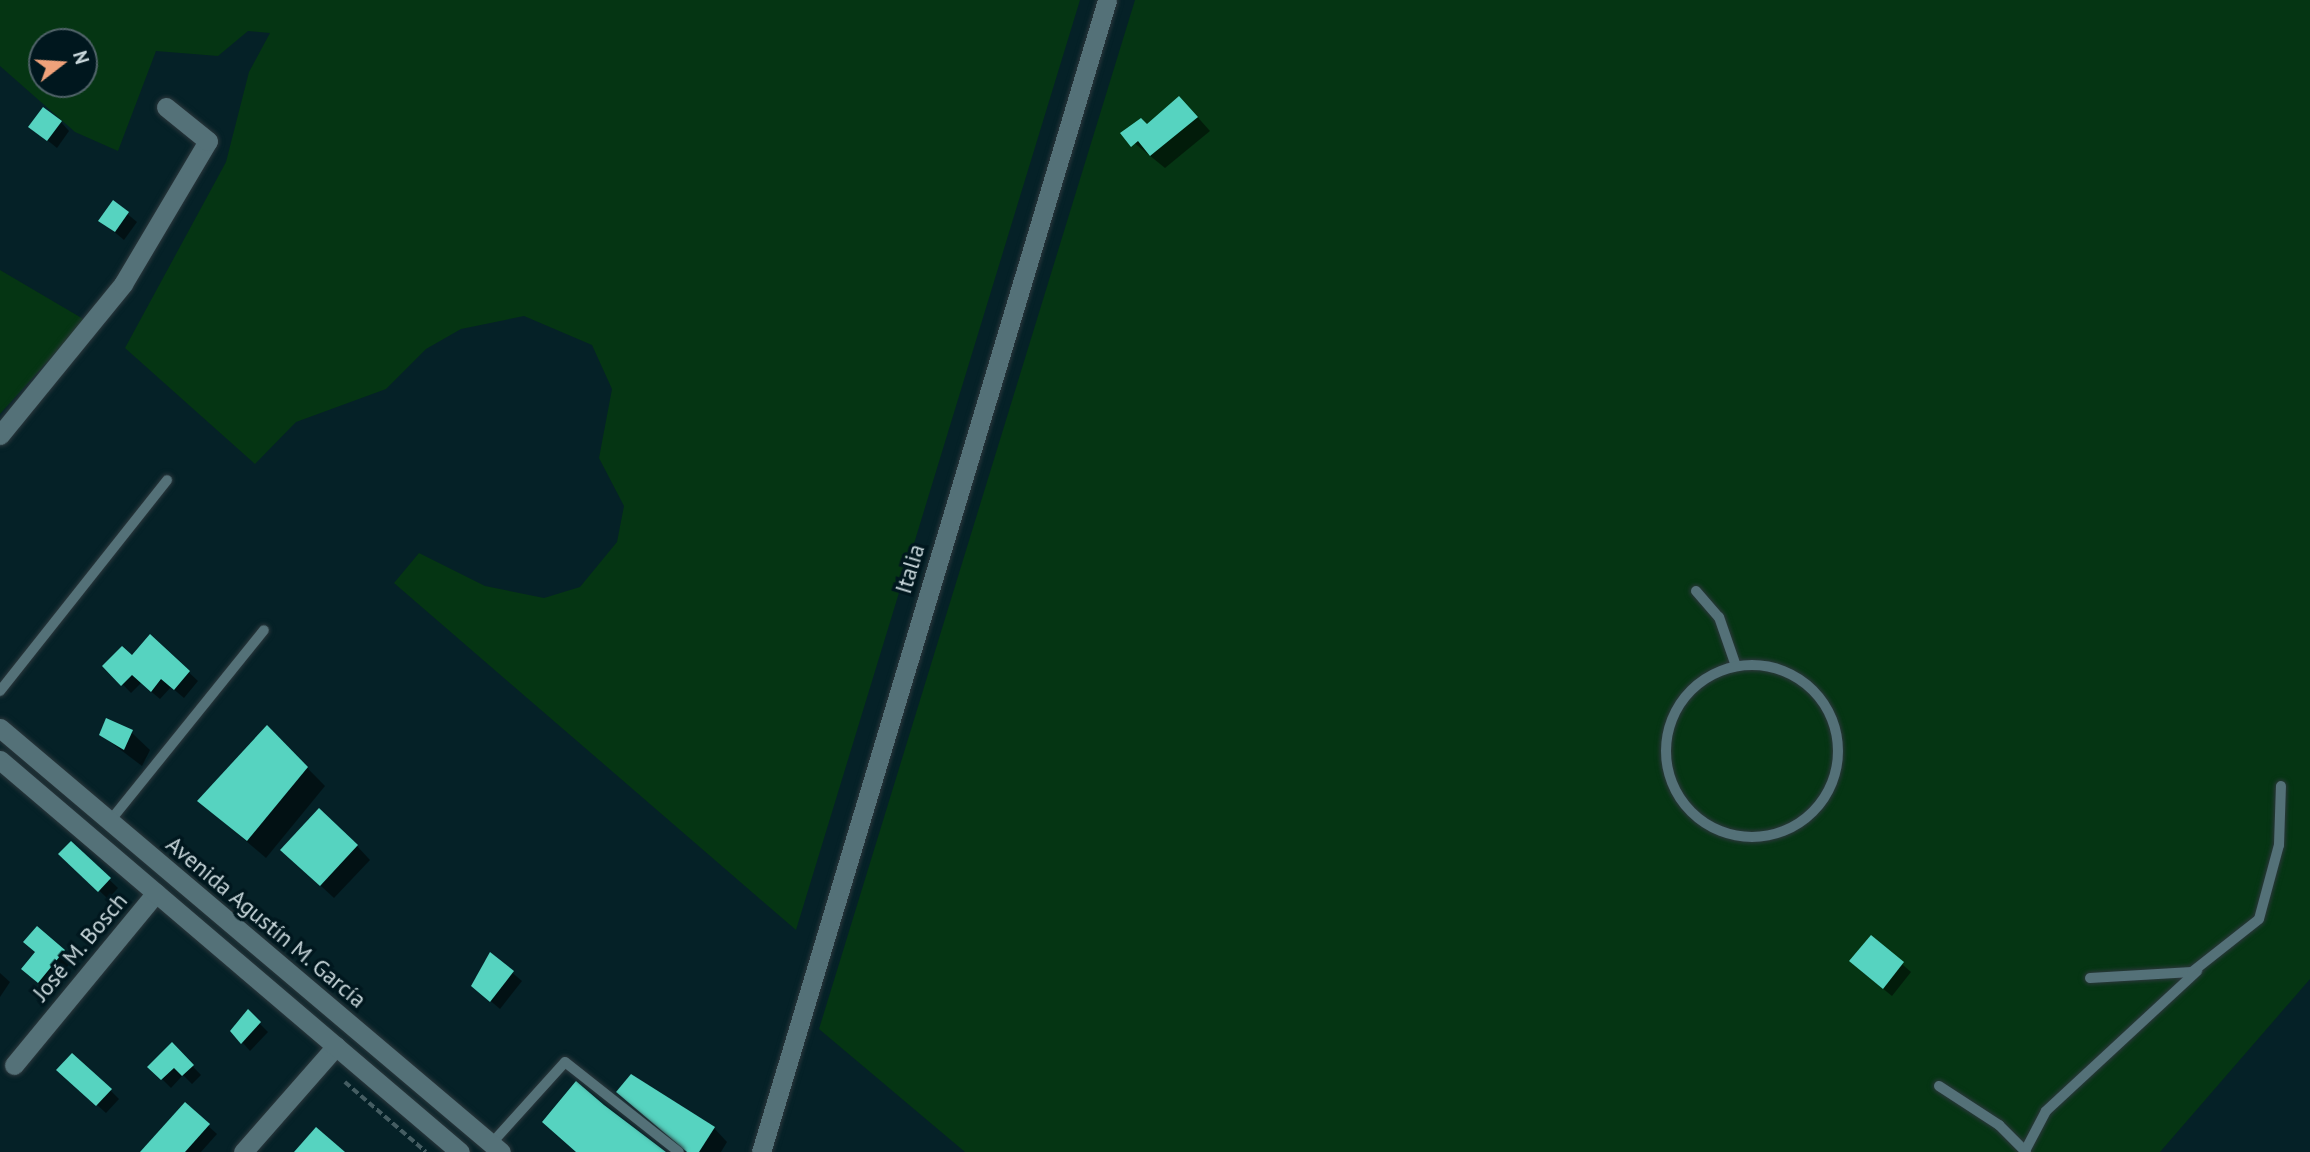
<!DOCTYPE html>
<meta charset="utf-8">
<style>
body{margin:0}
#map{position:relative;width:2310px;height:1152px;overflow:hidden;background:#052127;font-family:"PT Sans",sans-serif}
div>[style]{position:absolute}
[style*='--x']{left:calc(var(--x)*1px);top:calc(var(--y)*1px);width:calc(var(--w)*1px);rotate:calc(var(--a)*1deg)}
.green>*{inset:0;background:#053513}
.shadow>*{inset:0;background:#0007}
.building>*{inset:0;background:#56d3c0}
.path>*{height:3.5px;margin-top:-1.75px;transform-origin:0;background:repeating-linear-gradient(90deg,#455d62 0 7px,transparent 0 10.5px)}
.roads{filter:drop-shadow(0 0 2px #2c373c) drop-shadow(0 0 2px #2c373c)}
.service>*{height:10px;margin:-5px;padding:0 5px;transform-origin:5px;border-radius:5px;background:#547178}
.service>.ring{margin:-5px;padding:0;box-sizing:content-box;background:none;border:10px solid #547178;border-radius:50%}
.minor>*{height:19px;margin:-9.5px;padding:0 9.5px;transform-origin:9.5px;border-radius:9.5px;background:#547178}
.tertiary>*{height:19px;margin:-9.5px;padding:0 9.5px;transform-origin:9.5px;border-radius:9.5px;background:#547178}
.secondary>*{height:19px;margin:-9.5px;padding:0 9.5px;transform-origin:9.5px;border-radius:9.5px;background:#547178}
span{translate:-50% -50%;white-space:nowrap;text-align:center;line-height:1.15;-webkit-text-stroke:7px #00171e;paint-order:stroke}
.street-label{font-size:23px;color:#c7d6da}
.north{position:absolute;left:28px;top:28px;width:70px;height:70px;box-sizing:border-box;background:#00171e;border:2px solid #506369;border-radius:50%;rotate:73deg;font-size:19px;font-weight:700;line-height:28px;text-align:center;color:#c7d6da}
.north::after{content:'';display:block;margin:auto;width:24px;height:32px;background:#f0a27a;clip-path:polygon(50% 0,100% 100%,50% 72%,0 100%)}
</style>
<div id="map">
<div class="green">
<div style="clip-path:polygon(evenodd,0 0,1080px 0,796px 930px,394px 583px,419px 553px,485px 586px,544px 598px,580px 587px,617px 542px,624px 506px,599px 458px,612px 389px,592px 345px,524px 316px,461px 329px,426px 349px,386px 389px,296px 422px,255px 464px,125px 348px,226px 162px,249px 72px,270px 33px,248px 31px,218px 56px,156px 51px,118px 151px,75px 132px,0 66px,0 0,42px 42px,84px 42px,84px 84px,42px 84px,42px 42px)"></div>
<div style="clip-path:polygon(1135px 0,2310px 0,2310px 979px,2160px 1152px,965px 1152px,819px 1029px)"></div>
<div style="clip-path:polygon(0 270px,85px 320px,0 414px)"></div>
</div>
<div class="shadow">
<div style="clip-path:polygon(1193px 112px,1210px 131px,1165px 168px,1122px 133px)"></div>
<div style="clip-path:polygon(61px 122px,69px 131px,57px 148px,31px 127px)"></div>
<div style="clip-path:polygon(113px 202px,137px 222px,124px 240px,100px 220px)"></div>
<div style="clip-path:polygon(150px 636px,198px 681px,184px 698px,171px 687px,160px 699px,141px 683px,131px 693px,105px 666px,132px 657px)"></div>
<div style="clip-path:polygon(267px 727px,325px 786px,266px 858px,199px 801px)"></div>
<div style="clip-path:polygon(131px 732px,150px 750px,142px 766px,101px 735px)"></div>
<div style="clip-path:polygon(71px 843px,118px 888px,108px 899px,61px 854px)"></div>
<div style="clip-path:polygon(357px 846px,370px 860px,334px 898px,296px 863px)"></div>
<div style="clip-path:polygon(37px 929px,73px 960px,47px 990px,32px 978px)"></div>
<div style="clip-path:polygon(1871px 937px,1911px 972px,1892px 996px,1860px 970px)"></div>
<div style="clip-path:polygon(490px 954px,522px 981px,500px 1009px,473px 986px)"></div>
<div style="clip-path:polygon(0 973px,10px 982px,0 997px)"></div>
<div style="clip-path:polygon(248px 1012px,268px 1032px,250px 1051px,242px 1042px)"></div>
<div style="clip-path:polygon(172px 1045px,201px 1075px,192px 1084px,183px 1075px,171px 1088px,150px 1067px)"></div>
<div style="clip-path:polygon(67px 1078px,110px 1090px,119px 1099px,106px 1113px)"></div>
<div style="clip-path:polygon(618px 1092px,714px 1128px,727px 1142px,721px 1152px,692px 1152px)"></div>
<div style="clip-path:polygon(185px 1105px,217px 1134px,201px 1152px,143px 1152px)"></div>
</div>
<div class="building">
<div style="clip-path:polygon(1179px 96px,1198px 117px,1150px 156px,1138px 141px,1131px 147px,1120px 133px,1141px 118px,1147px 124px)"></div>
<div style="clip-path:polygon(43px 107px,62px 121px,47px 141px,28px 127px)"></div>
<div style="clip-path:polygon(113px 200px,129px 212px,115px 232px,98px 221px)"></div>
<div style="clip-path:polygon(150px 634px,190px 671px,174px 690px,161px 679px,151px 692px,132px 675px,121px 686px,102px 666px,122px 646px,132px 655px)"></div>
<div style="clip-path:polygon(106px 718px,133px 730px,124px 750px,99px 735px)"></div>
<div style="clip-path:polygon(267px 725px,308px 767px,247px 841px,197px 801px)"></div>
<div style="clip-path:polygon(319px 808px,358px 845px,320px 886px,280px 850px)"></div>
<div style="clip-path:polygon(71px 841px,111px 878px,98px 892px,58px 854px)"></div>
<div style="clip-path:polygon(37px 926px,65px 950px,38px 983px,21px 969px,35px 952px,23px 942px)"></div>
<div style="clip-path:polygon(1871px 935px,1904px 962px,1883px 989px,1849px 961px)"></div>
<div style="clip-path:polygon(490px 952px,514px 971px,490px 1002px,471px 986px)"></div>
<div style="clip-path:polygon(248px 1009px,261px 1022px,241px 1044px,230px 1031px)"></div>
<div style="clip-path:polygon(172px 1042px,194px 1065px,182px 1076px,174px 1068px,161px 1080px,147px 1067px)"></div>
<div style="clip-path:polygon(72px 1053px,112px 1089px,96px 1106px,56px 1070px)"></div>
<div style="clip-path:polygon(631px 1074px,715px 1127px,699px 1152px,687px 1152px,616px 1092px)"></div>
<div style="clip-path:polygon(576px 1081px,604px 1105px,666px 1152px,576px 1152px,542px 1122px)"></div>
<div style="clip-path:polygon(185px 1102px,210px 1124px,185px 1152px,140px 1152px)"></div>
<div style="clip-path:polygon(316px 1127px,345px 1152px,294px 1152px)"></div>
</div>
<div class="path">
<div style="--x:345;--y:1082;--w:107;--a:40.8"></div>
</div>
<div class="roads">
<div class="service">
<div style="--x:1696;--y:591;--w:35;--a:49"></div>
<div style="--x:1719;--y:617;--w:52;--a:70.9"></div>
<div class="ring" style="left:1666px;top:665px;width:162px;height:162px"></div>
<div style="--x:0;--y:691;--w:269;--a:-51.6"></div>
<div style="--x:110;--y:821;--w:245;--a:-51.1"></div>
<div style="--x:2090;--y:978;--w:102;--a:-3.4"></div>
<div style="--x:2192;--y:972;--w:85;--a:-38.3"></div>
<div style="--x:2259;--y:919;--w:77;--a:-74.9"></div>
<div style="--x:2279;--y:845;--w:59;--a:-88.1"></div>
<div style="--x:1939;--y:1086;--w:72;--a:33"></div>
<div style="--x:1999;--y:1125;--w:38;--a:45"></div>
<div style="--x:491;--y:1144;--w:110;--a:-47.9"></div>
<div style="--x:565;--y:1062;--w:145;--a:38.3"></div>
<div style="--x:2025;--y:1151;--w:45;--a:-62.3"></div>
<div style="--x:2046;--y:1111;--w:206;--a:-42.8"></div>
</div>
<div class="minor">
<div style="--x:0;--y:435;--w:195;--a:-50.8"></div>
<div style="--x:123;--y:284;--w:166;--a:-59.3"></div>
<div style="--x:208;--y:141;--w:54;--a:-141"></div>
<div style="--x:14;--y:1065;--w:223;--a:-50.5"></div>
<div style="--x:243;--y:1152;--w:141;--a:-48.7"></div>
</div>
<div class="tertiary">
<div style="--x:761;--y:1152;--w:1203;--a:-73.28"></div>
</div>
<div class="secondary">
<div style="--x:0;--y:728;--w:656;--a:40.24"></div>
<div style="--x:0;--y:760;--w:604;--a:40.44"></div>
</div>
</div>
<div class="street-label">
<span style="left:910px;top:569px;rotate:-73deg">Italia</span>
<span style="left:266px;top:922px;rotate:40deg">Avenida Agustín M. García</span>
<span style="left:80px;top:947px;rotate:-50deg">José M. Bosch</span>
</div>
<div class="north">N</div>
</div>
